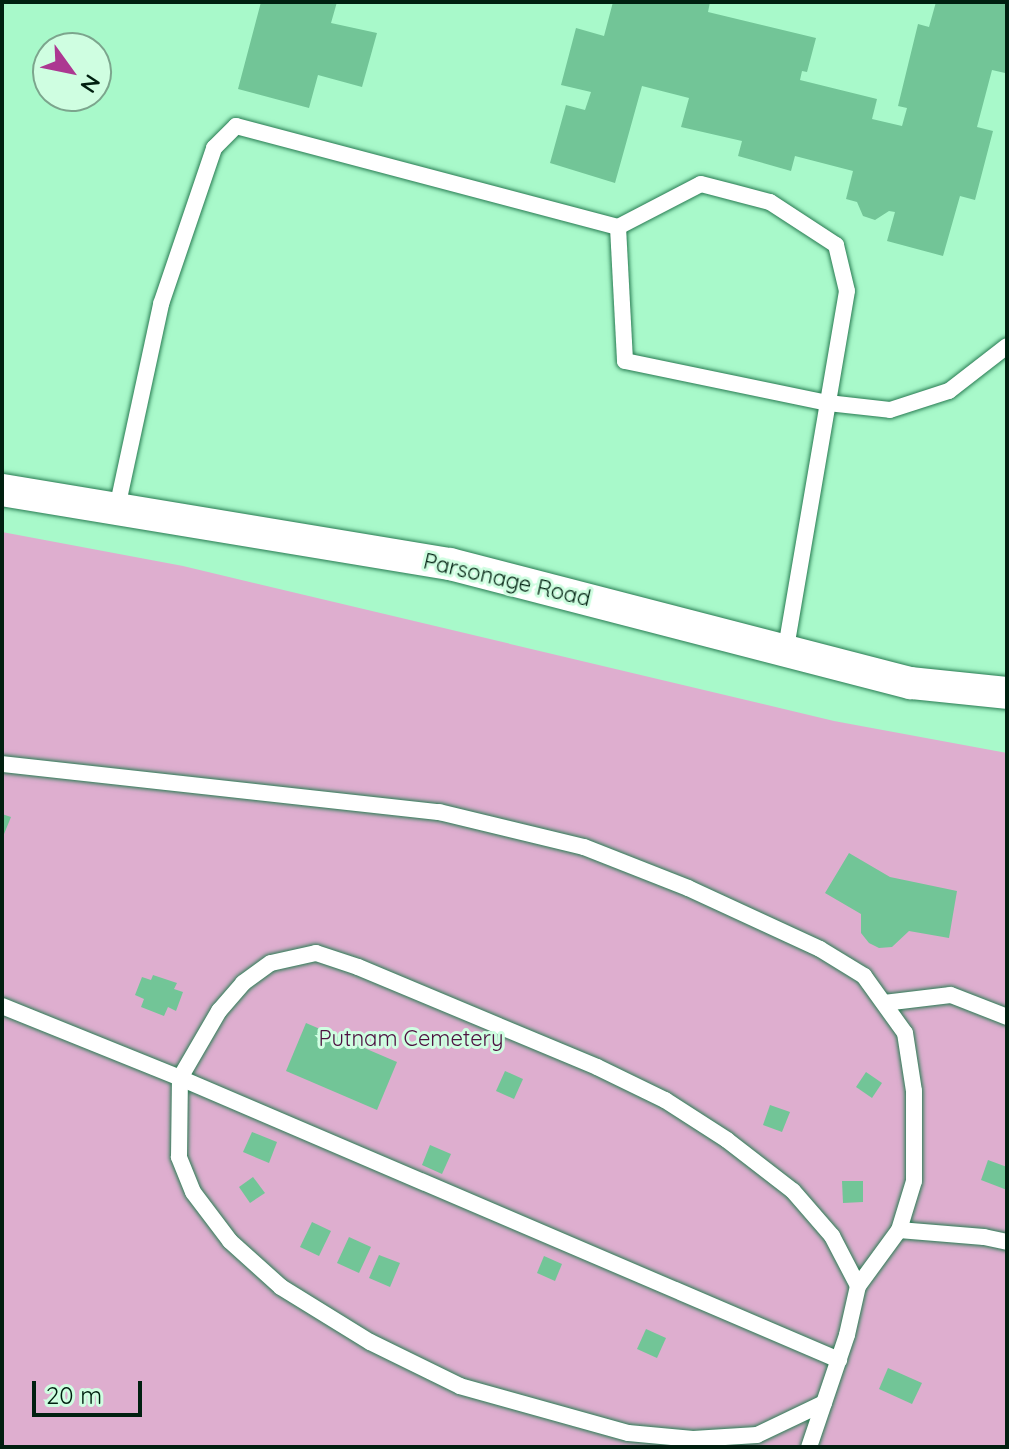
<!DOCTYPE html>
<style>
body{margin:0}
#map{position:relative;width:1009px;height:1449px;overflow:hidden;background:#a8f9ca;font-family:Quicksand,sans-serif}
div>[style]{position:absolute}
[style*='--x']{left:calc(var(--x)*1px);top:calc(var(--y)*1px);width:calc(var(--w)*1px);rotate:calc(var(--a)*1deg)}
.green>*{inset:0;background:#deaecf}
.building>*{inset:0;background:#72c597}
.roads{filter:drop-shadow(0 0 2px #287b52) drop-shadow(0 0 2px #287b52)}
.service>*{height:16px;margin:-8px;padding:0 8px;transform-origin:8px;border-radius:8px;background:#fff}
.minor>*{height:32px;margin:-16px;padding:0 16px;transform-origin:16px;border-radius:16px;background:#fff}
span{translate:-50% -50%;white-space:nowrap;text-align:center;line-height:1.15;-webkit-text-stroke:6px #cffee1;paint-order:stroke}
.street-label{font-size:22px;color:#002010}
.park-label{font-size:22px;color:#4d0f40}
.frame{position:absolute;inset:0;border:4px solid #002010;pointer-events:none}
.north{position:absolute;left:32px;top:32px;width:80px;height:80px;box-sizing:border-box;background:#cffee1;border:2px solid #7ca58d;border-radius:50%;rotate:123deg;font-size:22px;font-weight:700;line-height:32px;text-align:center;color:#002010}
.north::after{content:'';display:block;margin:auto;width:28px;height:36px;background:#ac3891;clip-path:polygon(50% 0,100% 100%,50% 72%,0 100%)}
.scale{position:absolute;left:32px;top:1381px;width:110px;height:36px;box-sizing:border-box;border:4px solid #002010;border-top:0;padding-left:10px;font-size:24px;line-height:28px;white-space:nowrap;color:#002010;-webkit-text-stroke:6px #cffee1;paint-order:stroke}
</style>
<div id="map">
<div class="green">
<div style="clip-path:polygon(2px 532px,183px 566px,834px 721px,1007px 753px,1007px 1447px,2px 1447px)"></div>
</div>
<div class="building">
<div style="clip-path:polygon(261px 2px,337px 2px,331px 23px,377px 33px,362px 87px,318px 75px,309px 108px,238px 89px)"></div>
<div style="clip-path:polygon(613px 2px,710px 2px,708px 12px,816px 38px,807px 72px,802px 71px,800px 80px,877px 99px,872px 119px,902px 126px,907px 108px,898px 106px,918px 24px,929px 27px,936px 2px,1007px 2px,1007px 66px,1005px 73px,992px 70px,977px 127px,993px 131px,975px 200px,960px 196px,943px 256px,887px 241px,895px 212px,889px 211px,875px 220px,863px 216px,857px 202px,846px 199px,853px 171px,795px 156px,791px 171px,738px 156px,742px 141px,681px 127px,689px 98px,642px 86px,615px 183px,550px 163px,566px 105px,585px 110px,591px 92px,561px 85px,576px 28px,604px 36px)"></div>
<div style="clip-path:polygon(2px 814px,11px 817px,2px 839px)"></div>
<div style="clip-path:polygon(849px 853px,890px 877px,957px 891px,949px 938px,909px 931px,892px 947px,879px 948px,869px 943px,861px 933px,861px 914px,825px 893px)"></div>
<div style="clip-path:polygon(153px 975px,177px 983px,174px 989px,183px 992px,176px 1011px,168px 1007px,164px 1016px,141px 1007px,144px 999px,135px 995px,142px 977px,151px 980px)"></div>
<div style="clip-path:polygon(306px 1023px,397px 1062px,377px 1110px,286px 1071px)"></div>
<div style="clip-path:polygon(505px 1071px,523px 1079px,514px 1099px,496px 1091px)"></div>
<div style="clip-path:polygon(866px 1072px,882px 1083px,872px 1098px,856px 1087px)"></div>
<div style="clip-path:polygon(770px 1105px,790px 1112px,782px 1132px,763px 1125px)"></div>
<div style="clip-path:polygon(252px 1132px,277px 1142px,269px 1163px,243px 1152px)"></div>
<div style="clip-path:polygon(430px 1145px,451px 1154px,442px 1174px,422px 1165px)"></div>
<div style="clip-path:polygon(988px 1160px,1007px 1167px,1007px 1190px,981px 1180px)"></div>
<div style="clip-path:polygon(253px 1177px,265px 1193px,250px 1203px,239px 1187px)"></div>
<div style="clip-path:polygon(842px 1181px,863px 1181px,863px 1202px,843px 1203px)"></div>
<div style="clip-path:polygon(312px 1222px,331px 1231px,319px 1256px,300px 1247px)"></div>
<div style="clip-path:polygon(349px 1237px,371px 1247px,359px 1273px,337px 1263px)"></div>
<div style="clip-path:polygon(379px 1255px,400px 1263px,390px 1287px,369px 1278px)"></div>
<div style="clip-path:polygon(544px 1256px,562px 1264px,555px 1281px,537px 1273px)"></div>
<div style="clip-path:polygon(646px 1329px,666px 1338px,657px 1358px,637px 1349px)"></div>
<div style="clip-path:polygon(888px 1368px,922px 1383px,912px 1404px,879px 1389px)"></div>
</div>
<div class="roads">
<div class="service">
<div style="--x:618;--y:227;--w:134;--a:87"></div>
<div style="--x:625;--y:361;--w:207;--a:11.7"></div>
<div style="--x:828;--y:403;--w:62;--a:6.4"></div>
<div style="--x:890;--y:410;--w:62;--a:-17.9"></div>
<div style="--x:949;--y:391;--w:73;--a:-37.8"></div>
<div style="--x:117;--y:508;--w:209;--a:-77.8"></div>
<div style="--x:161;--y:304;--w:165;--a:-71.2"></div>
<div style="--x:214;--y:148;--w:31;--a:-45"></div>
<div style="--x:236;--y:126;--w:395;--a:14.8"></div>
<div style="--x:618;--y:227;--w:93;--a:-27.4"></div>
<div style="--x:701;--y:184;--w:71;--a:14.6"></div>
<div style="--x:770;--y:202;--w:79;--a:33.1"></div>
<div style="--x:836;--y:245;--w:47;--a:76.6"></div>
<div style="--x:847;--y:291;--w:362;--a:99.7"></div>
<div style="--x:2;--y:764;--w:440;--a:6.3"></div>
<div style="--x:439;--y:812;--w:149;--a:13.6"></div>
<div style="--x:584;--y:847;--w:112;--a:21.5"></div>
<div style="--x:688;--y:888;--w:145;--a:24.8"></div>
<div style="--x:820;--y:949;--w:52;--a:31.5"></div>
<div style="--x:864;--y:976;--w:70;--a:54.3"></div>
<div style="--x:905;--y:1033;--w:59;--a:81.2"></div>
<div style="--x:914;--y:1091;--w:90;--a:90"></div>
<div style="--x:914;--y:1181;--w:51;--a:107"></div>
<div style="--x:899;--y:1230;--w:69;--a:126.2"></div>
<div style="--x:884;--y:1003;--w:67;--a:-6.8"></div>
<div style="--x:951;--y:995;--w:60;--a:21.4"></div>
<div style="--x:2;--y:1006;--w:192;--a:22"></div>
<div style="--x:180;--y:1078;--w:78;--a:-59.8"></div>
<div style="--x:219;--y:1011;--w:37;--a:-49"></div>
<div style="--x:243;--y:983;--w:34;--a:-36"></div>
<div style="--x:271;--y:963;--w:46;--a:-12.5"></div>
<div style="--x:316;--y:953;--w:44;--a:18.4"></div>
<div style="--x:358;--y:967;--w:259;--a:22.7"></div>
<div style="--x:597;--y:1067;--w:76;--a:25.9"></div>
<div style="--x:665;--y:1100;--w:74;--a:32.8"></div>
<div style="--x:727;--y:1140;--w:83;--a:37.7"></div>
<div style="--x:793;--y:1191;--w:60;--a:49.1"></div>
<div style="--x:832;--y:1236;--w:56;--a:62.5"></div>
<div style="--x:858;--y:1286;--w:50;--a:102.7"></div>
<div style="--x:847;--y:1335;--w:118;--a:108.7"></div>
<div style="--x:899;--y:1230;--w:85;--a:4.7"></div>
<div style="--x:984;--y:1237;--w:24;--a:12"></div>
<div style="--x:824;--y:1403;--w:74;--a:154.5"></div>
<div style="--x:757;--y:1435;--w:64;--a:176.4"></div>
<div style="--x:693;--y:1439;--w:65;--a:-174.7"></div>
<div style="--x:628;--y:1433;--w:174;--a:-164.4"></div>
<div style="--x:460;--y:1386;--w:100;--a:-153.9"></div>
<div style="--x:370;--y:1342;--w:105;--a:-148.3"></div>
<div style="--x:281;--y:1287;--w:69;--a:-138"></div>
<div style="--x:230;--y:1241;--w:61;--a:-127.1"></div>
<div style="--x:193;--y:1192;--w:38;--a:-112"></div>
<div style="--x:179;--y:1157;--w:79;--a:-89.3"></div>
<div style="--x:180;--y:1078;--w:717;--a:23.17"></div>
</div>
<div class="minor">
<div style="--x:2;--y:490;--w:454;--a:9.4"></div>
<div style="--x:450;--y:564;--w:476;--a:14.5"></div>
<div style="--x:911;--y:683;--w:97;--a:5.9"></div>
</div>
</div>
<div class="street-label">
<span style="left:507px;top:580px;rotate:13deg">Parsonage Road</span>
</div>
<div class="park-label">
<span style="left:411px;top:1039px">Putnam Cemetery</span>
</div>
<div class="frame"></div>
<div class="north">N</div>
<div class="scale">20 m</div>
</div>
